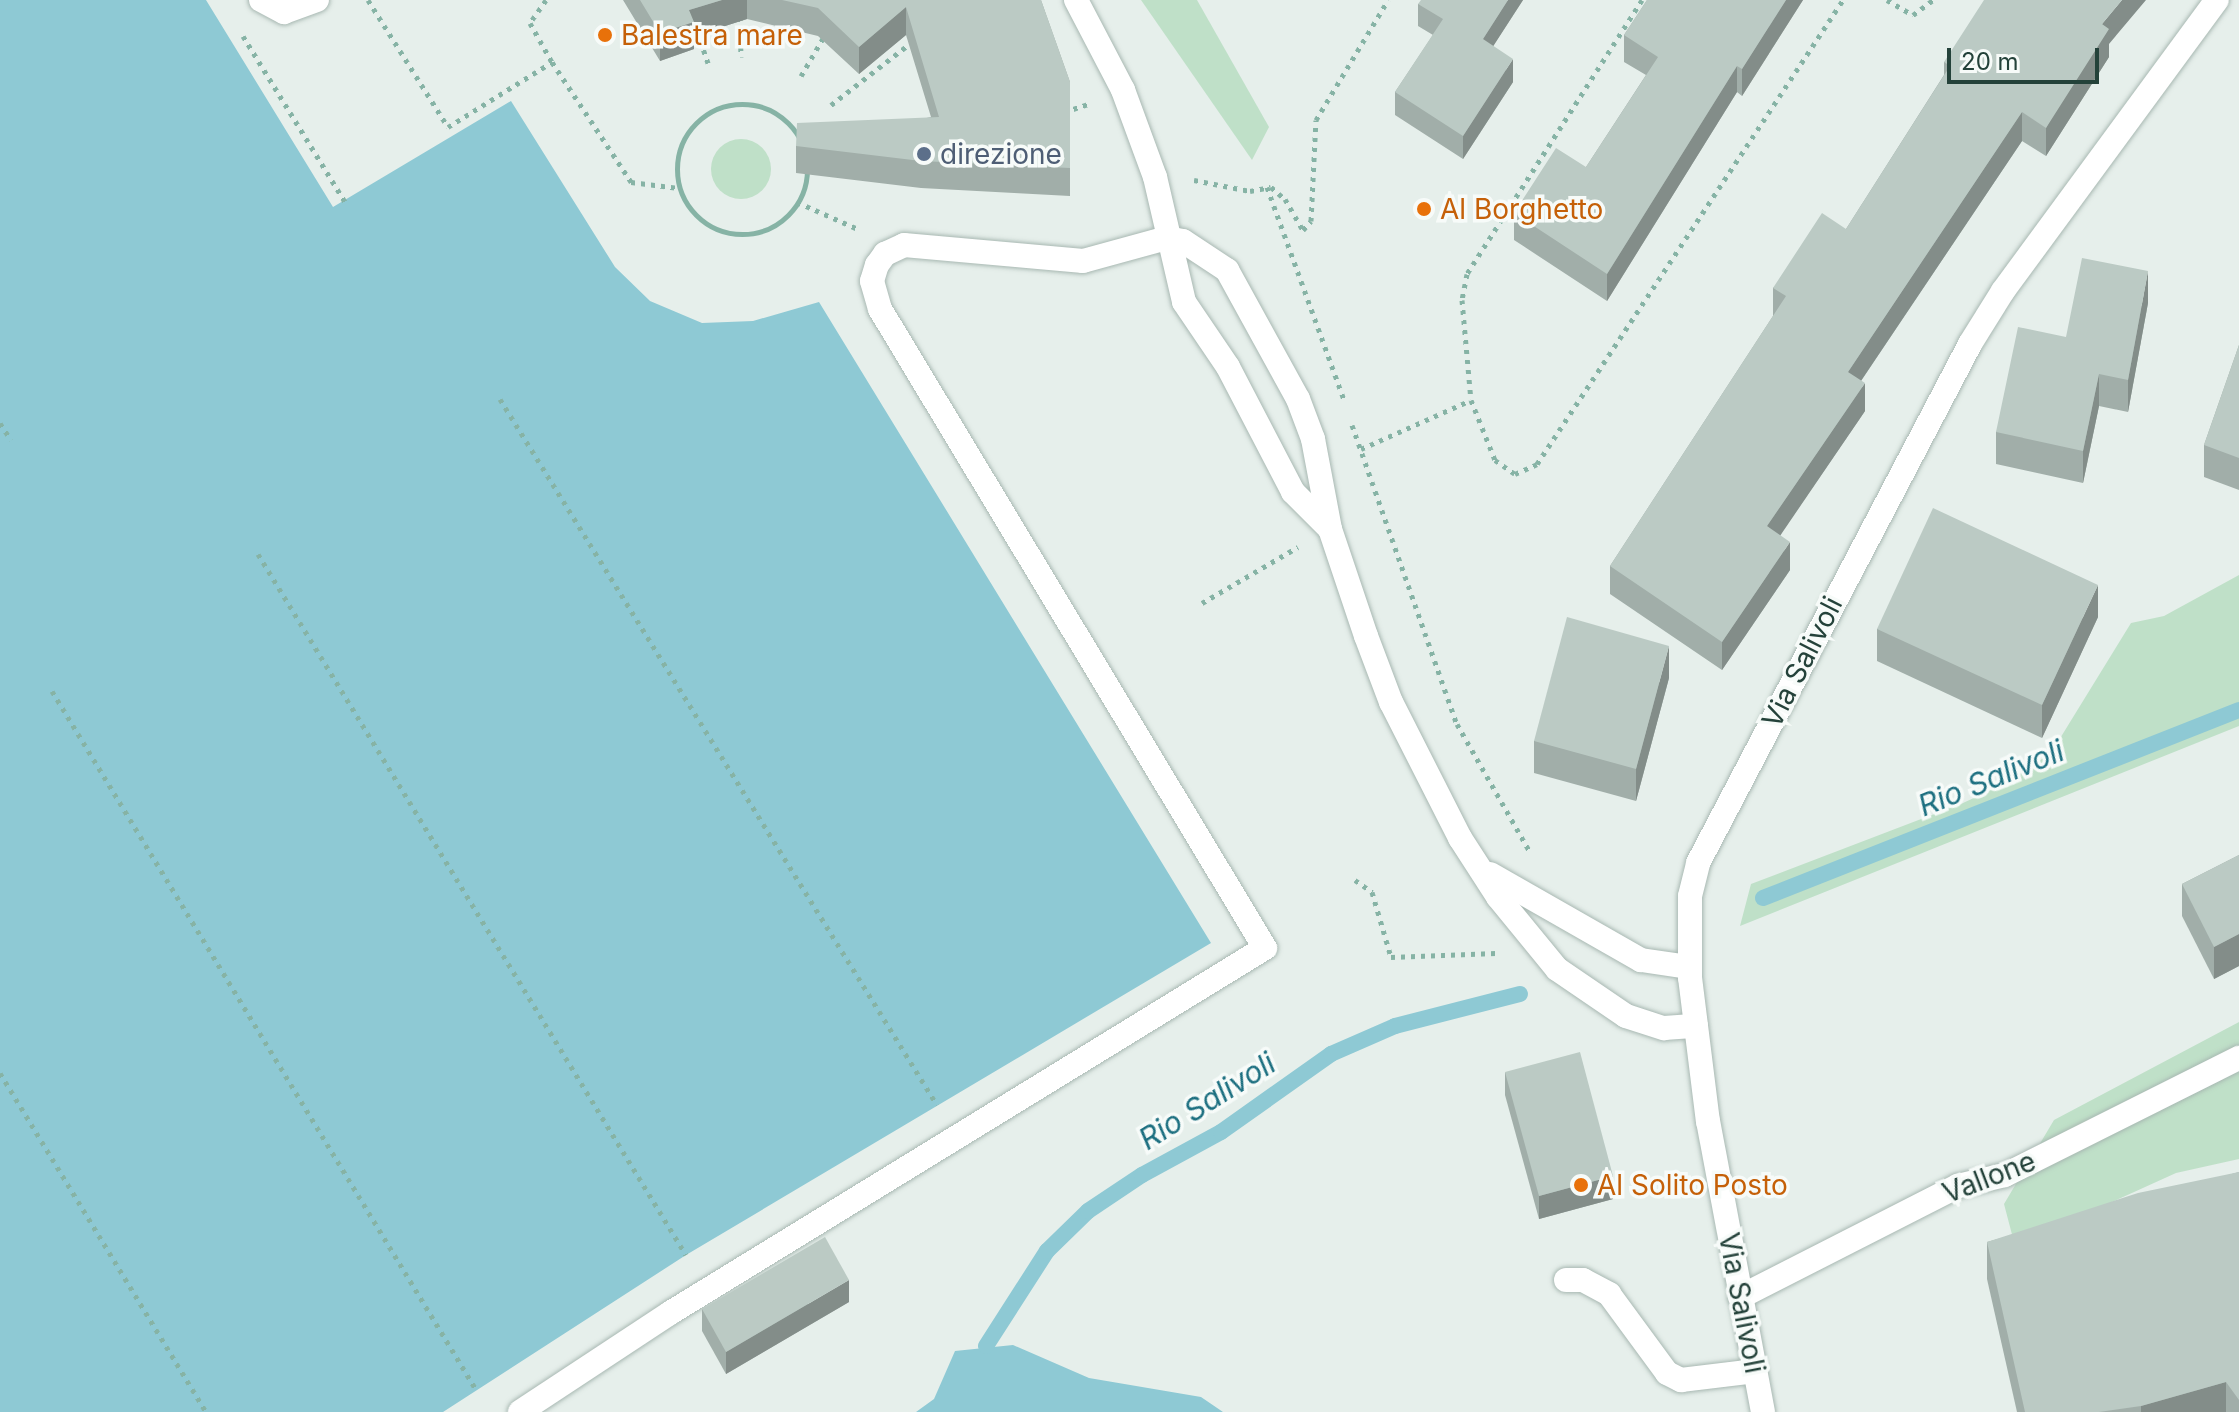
<!DOCTYPE html>
<style>
body{margin:0}
#map{position:relative;width:2239px;height:1412px;overflow:hidden;background:#e6efeb;font-family:Inter,sans-serif}
div>[style]{position:absolute}
[style*='--x']{left:calc(var(--x)*1px);top:calc(var(--y)*1px);width:calc(var(--w)*1px);rotate:calc(var(--a)*1deg)}
.green>*{inset:0;background:#bfe0c8}
.round{border-radius:50%}
.water>*{inset:0;background:#8ec9d4}
.stream>*{height:16px;margin:-8px;padding:0 8px;transform-origin:8px;border-radius:8px;background:#8ec9d4}
.path>*{height:5px;margin-top:-2.5px;transform-origin:0;background:repeating-linear-gradient(90deg,#86b3a5 0 4px,transparent 0 10px)}
.path>.ring{margin:-2.5px;padding:0;box-sizing:content-box;background:none;border:5px solid #86b3a5;border-radius:50%}
.roads{filter:drop-shadow(0 0 2px #a8b8b2) drop-shadow(0 0 2px #a8b8b2)}
.lane>*{height:24px;margin:-12px;padding:0 12px;transform-origin:12px;border-radius:12px;background:#fff}
.street>*{height:24px;margin:-12px;padding:0 12px;transform-origin:12px;border-radius:12px;background:#fff}
.wall>*{inset:0;background:#a1aea9}
.shaded-wall>*{inset:0;background:#838d89}
.building>*{inset:0;background:#bbcac4}
.dots>*{width:22px;height:22px;translate:-50% -50%;box-sizing:border-box;border:4px solid #f7fbf9;border-radius:50%}
span{translate:-50% -50%;white-space:nowrap;text-align:center;line-height:1.15;-webkit-text-stroke:7px #f7fbf9;paint-order:stroke}
.food-label{font-size:28px;color:#c56008}
.left{translate:0 -50%;text-align:left}
.service-label{font-size:28px;color:#4e5e75}
.street-label{font-size:28px;color:#24423a}
.water-label{font-size:30px;color:#1c6f80;font-style:italic}
.scale{position:absolute;left:1947px;top:48px;width:152px;height:36px;box-sizing:border-box;border:4px solid #24423a;border-top:0;padding-left:10px;font-size:24px;line-height:28px;white-space:nowrap;color:#24423a;-webkit-text-stroke:6px #f7fbf9;paint-order:stroke}
</style>
<div id="map">
<div class="green">
<div style="clip-path:polygon(1141px 0,1197px 0,1269px 127px,1252px 160px)"></div>
<div class="round" style="left:711px;top:139px;width:60px;height:60px"></div>
<div style="clip-path:polygon(2239px 575px,2239px 726px,1740px 926px,1751px 884px,1963px 803px,2006px 783px,2051px 753px,2131px 623px,2164px 616px)"></div>
<div style="clip-path:polygon(2239px 1022px,2239px 1159px,2176px 1173px,2015px 1246px,2004px 1204px,2054px 1120px)"></div>
</div>
<div class="water">
<div style="clip-path:polygon(0 0,206px 0,333px 207px,511px 101px,615px 267px,650px 301px,702px 323px,753px 321px,819px 302px,1211px 943px,686px 1255px,443px 1412px,0 1412px)"></div>
<div style="clip-path:polygon(1013px 1345px,1089px 1378px,1201px 1397px,1223px 1412px,916px 1412px,934px 1399px,955px 1351px)"></div>
</div>
<div class="stream">
<div style="--x:1763;--y:898;--w:512;--a:-21.55"></div>
<div style="--x:986;--y:1346;--w:113;--a:-57.3"></div>
<div style="--x:1047;--y:1251;--w:57;--a:-44.3"></div>
<div style="--x:1088;--y:1211;--w:65;--a:-33.7"></div>
<div style="--x:1142;--y:1175;--w:90;--a:-28.6"></div>
<div style="--x:1221;--y:1132;--w:135;--a:-35.3"></div>
<div style="--x:1331;--y:1054;--w:70;--a:-23.6"></div>
<div style="--x:1395;--y:1026;--w:129;--a:-14.4"></div>
</div>
<div class="path">
<div style="--x:368;--y:0;--w:150;--a:57.8"></div>
<div style="--x:448;--y:127;--w:123;--a:-32"></div>
<div style="--x:552;--y:62;--w:144;--a:56.6"></div>
<div style="--x:631;--y:182;--w:48;--a:7.1"></div>
<div style="--x:546;--y:0;--w:28;--a:125"></div>
<div style="--x:530;--y:23;--w:45;--a:60.6"></div>
<div style="--x:1642;--y:0;--w:325;--a:122.6"></div>
<div style="--x:1467;--y:274;--w:26;--a:101"></div>
<div style="--x:1462;--y:300;--w:100;--a:84.9"></div>
<div style="--x:1471;--y:400;--w:65;--a:68.2"></div>
<div style="--x:1495;--y:460;--w:24;--a:35"></div>
<div style="--x:1515;--y:474;--w:24;--a:-24"></div>
<div style="--x:1537;--y:464;--w:556;--a:-56.6"></div>
<div style="--x:1887;--y:0;--w:30;--a:30"></div>
<div style="--x:1913;--y:15;--w:25;--a:-37"></div>
<div style="--x:740;--y:17;--w:40;--a:88.6"></div>
<div style="--x:697;--y:31;--w:34;--a:71"></div>
<div style="--x:243;--y:36;--w:198;--a:58.4"></div>
<div style="--x:801;--y:76;--w:48;--a:-59.7"></div>
<div class="ring" style="left:677px;top:104px;width:125px;height:125px"></div>
<div style="--x:831;--y:105;--w:103;--a:-37.9"></div>
<div style="--x:1064;--y:112;--w:26;--a:-18"></div>
<div style="--x:1194;--y:180;--w:57;--a:11.1"></div>
<div style="--x:1250;--y:191;--w:21;--a:-11"></div>
<div style="--x:1271;--y:187;--w:18;--a:41"></div>
<div style="--x:1285;--y:199;--w:36;--a:60"></div>
<div style="--x:1303;--y:230;--w:12;--a:-48"></div>
<div style="--x:1311;--y:221;--w:101;--a:-87.2"></div>
<div style="--x:1316;--y:120;--w:140;--a:-59"></div>
<div style="--x:1267;--y:187;--w:226;--a:70.1"></div>
<div style="--x:797;--y:202;--w:67;--a:23.9"></div>
<div style="--x:500;--y:399;--w:830;--a:58.24"></div>
<div style="--x:0;--y:423;--w:20;--a:57"></div>
<div style="--x:1352;--y:425;--w:317;--a:70.7"></div>
<div style="--x:1457;--y:724;--w:145;--a:60.3"></div>
<div style="--x:1361;--y:449;--w:120;--a:-24"></div>
<div style="--x:258;--y:554;--w:821;--a:58.59"></div>
<div style="--x:1202;--y:603;--w:111;--a:-30.3"></div>
<div style="--x:52;--y:691;--w:819;--a:58.74"></div>
<div style="--x:1355;--y:880;--w:21;--a:35"></div>
<div style="--x:1372;--y:892;--w:68;--a:73.7"></div>
<div style="--x:1391;--y:957;--w:105;--a:-2.2"></div>
<div style="--x:0;--y:1073;--w:397;--a:58.7"></div>
</div>
<div class="roads">
<div class="lane">
<div style="--x:261;--y:0;--w:26;--a:28"></div>
<div style="--x:284;--y:12;--w:35;--a:-20"></div>
<div style="--x:1076;--y:0;--w:102;--a:62.4"></div>
<div style="--x:1123;--y:90;--w:93;--a:69.8"></div>
<div style="--x:1155;--y:177;--w:128;--a:76.9"></div>
<div style="--x:1184;--y:302;--w:78;--a:55.9"></div>
<div style="--x:1228;--y:367;--w:141;--a:62.5"></div>
<div style="--x:1293;--y:492;--w:52;--a:45"></div>
<div style="--x:1490;--y:874;--w:174;--a:29.7"></div>
<div style="--x:1641;--y:960;--w:49;--a:8.3"></div>
<div style="--x:1566;--y:1280;--w:17;--a:0"></div>
<div style="--x:1583;--y:1280;--w:30;--a:28"></div>
<div style="--x:1609;--y:1294;--w:98;--a:53.7"></div>
<div style="--x:1667;--y:1373;--w:16;--a:27"></div>
<div style="--x:1681;--y:1380;--w:75;--a:-6.9"></div>
<div style="--x:1740;--y:1297;--w:245;--a:-27"></div>
<div style="--x:1958;--y:1186;--w:48;--a:-13.2"></div>
<div style="--x:2005;--y:1175;--w:262;--a:-26.6"></div>
<div style="--x:520;--y:1412;--w:180;--a:-33.4"></div>
<div style="--x:670;--y:1313;--w:698;--a:-31.53"></div>
<div style="--x:1265;--y:948;--w:746;--a:-121.07"></div>
<div style="--x:880;--y:309;--w:29;--a:-106"></div>
<div style="--x:872;--y:281;--w:17;--a:-73"></div>
<div style="--x:877;--y:265;--w:14;--a:-54"></div>
<div style="--x:885;--y:254;--w:21;--a:-25"></div>
<div style="--x:904;--y:245;--w:180;--a:5.1"></div>
<div style="--x:1083;--y:261;--w:87;--a:-15.3"></div>
<div style="--x:1167;--y:238;--w:16;--a:11"></div>
<div style="--x:1183;--y:241;--w:53;--a:33.4"></div>
<div style="--x:1227;--y:270;--w:147;--a:61.2"></div>
<div style="--x:1298;--y:399;--w:43;--a:69.4"></div>
<div style="--x:1313;--y:439;--w:92;--a:79.3"></div>
<div style="--x:1330;--y:529;--w:113;--a:71.4"></div>
<div style="--x:1366;--y:636;--w:71;--a:69.3"></div>
<div style="--x:1391;--y:702;--w:153;--a:63.1"></div>
<div style="--x:1460;--y:838;--w:70;--a:57.2"></div>
<div style="--x:1498;--y:897;--w:93;--a:50.7"></div>
<div style="--x:1557;--y:969;--w:83;--a:34.3"></div>
<div style="--x:1626;--y:1016;--w:40;--a:18"></div>
<div style="--x:1664;--y:1028;--w:32;--a:-4"></div>
</div>
<div class="street">
<div style="--x:1763;--y:1412;--w:295;--a:-100.7"></div>
<div style="--x:1708;--y:1122;--w:145;--a:-97.1"></div>
<div style="--x:1690;--y:978;--w:82;--a:-90"></div>
<div style="--x:1690;--y:896;--w:34;--a:-76"></div>
<div style="--x:1698;--y:863;--w:586;--a:-62.34"></div>
<div style="--x:1970;--y:344;--w:62;--a:-58.1"></div>
<div style="--x:2003;--y:291;--w:361;--a:-53.7"></div>
</div>
</div>
<div class="wall">
<div style="clip-path:polygon(623px 0,1041px 0,1070px 82px,1070px 196px,921px 188px,796px 173px,796px 146px,931px 117px,906px 35px,859px 74px,818px 36px,747px 19px,694px 36px,694px 49px,660px 61px)"></div>
<div style="clip-path:polygon(1523px 0,1493px 46px,1513px 82px,1463px 159px,1395px 115px,1395px 92px,1433px 35px,1418px 26px,1418px 4px)"></div>
<div style="clip-path:polygon(1647px 0,1803px 0,1742px 96px,1737px 92px,1607px 301px,1514px 240px,1514px 213px,1586px 167px,1646px 75px,1624px 62px,1624px 35px)"></div>
<div style="clip-path:polygon(2109px 44px,2109px 57px,2046px 156px,2022px 141px,1861px 381px,1865px 411px,1780px 535px,1790px 570px,1722px 670px,1610px 594px,1610px 566px,1773px 316px,1773px 288px,1846px 229px,1944px 75px,1944px 62px)"></div>
<div style="clip-path:polygon(2148px 303px,2128px 412px,2099px 406px,2083px 483px,1996px 464px,1996px 432px,2066px 337px)"></div>
<div style="clip-path:polygon(2239px 345px,2239px 490px,2204px 477px,2204px 445px)"></div>
<div style="clip-path:polygon(2098px 617px,2042px 738px,1877px 661px,1877px 629px)"></div>
<div style="clip-path:polygon(1669px 678px,1636px 801px,1534px 773px,1534px 741px)"></div>
<div style="clip-path:polygon(2239px 855px,2239px 966px,2214px 979px,2182px 916px,2182px 884px)"></div>
<div style="clip-path:polygon(1505px 1072px,1613px 1199px,1539px 1219px,1505px 1095px)"></div>
<div style="clip-path:polygon(2239px 1172px,2239px 1412px,2017px 1412px,1987px 1279px,1987px 1242px)"></div>
<div style="clip-path:polygon(849px 1302px,726px 1374px,702px 1331px,702px 1309px)"></div>
</div>
<div class="shaded-wall">
<div style="clip-path:polygon(722px 0,747px 0,747px 19px,694px 36px,694px 49px,660px 61px,660px 33px,689px 10px)"></div>
<div style="clip-path:polygon(1508px 0,1523px 0,1483px 62px,1483px 39px)"></div>
<div style="clip-path:polygon(1786px 0,1803px 0,1742px 96px,1742px 69px)"></div>
<div style="clip-path:polygon(2122px 0,2146px 0,2109px 44px,2109px 57px,2046px 156px,2046px 128px,2102px 24px)"></div>
<div style="clip-path:polygon(906px 7px,906px 35px,859px 74px,859px 47px)"></div>
<div style="clip-path:polygon(1513px 59px,1513px 82px,1463px 159px,1463px 136px)"></div>
<div style="clip-path:polygon(1737px 66px,1737px 92px,1607px 301px,1607px 274px)"></div>
<div style="clip-path:polygon(2022px 112px,2022px 141px,1848px 400px,1848px 372px)"></div>
<div style="clip-path:polygon(2148px 271px,2148px 303px,2128px 412px,2128px 380px)"></div>
<div style="clip-path:polygon(2099px 374px,2099px 406px,2083px 483px,2083px 451px)"></div>
<div style="clip-path:polygon(1865px 383px,1865px 411px,1767px 555px,1767px 526px)"></div>
<div style="clip-path:polygon(1790px 542px,1790px 570px,1722px 670px,1722px 642px)"></div>
<div style="clip-path:polygon(2098px 585px,2098px 617px,2042px 738px,2042px 705px)"></div>
<div style="clip-path:polygon(1669px 646px,1669px 678px,1636px 801px,1636px 769px)"></div>
<div style="clip-path:polygon(2239px 934px,2239px 966px,2214px 979px,2214px 947px)"></div>
<div style="clip-path:polygon(1613px 1176px,1613px 1199px,1539px 1219px,1539px 1196px)"></div>
<div style="clip-path:polygon(849px 1280px,849px 1302px,726px 1374px,726px 1352px)"></div>
<div style="clip-path:polygon(2226px 1382px,2226px 1412px,2141px 1412px,2141px 1406px)"></div>
</div>
<div class="building">
<div style="clip-path:polygon(640px 0,722px 0,689px 10px,694px 22px,660px 33px)"></div>
<div style="clip-path:polygon(782px 0,1041px 0,1070px 82px,1070px 168px,921px 161px,796px 146px,797px 123px,939px 117px,906px 7px,859px 47px,818px 8px)"></div>
<div style="clip-path:polygon(1421px 0,1508px 0,1483px 39px,1513px 59px,1463px 136px,1395px 92px,1443px 19px,1418px 4px)"></div>
<div style="clip-path:polygon(1647px 0,1786px 0,1742px 69px,1737px 66px,1607px 274px,1514px 213px,1556px 148px,1586px 167px,1658px 57px,1624px 35px)"></div>
<div style="clip-path:polygon(1984px 0,2122px 0,2102px 24px,2109px 29px,2046px 128px,2022px 112px,1848px 372px,1865px 383px,1767px 526px,1790px 542px,1722px 642px,1610px 566px,1786px 296px,1773px 288px,1822px 213px,1846px 229px,1950px 66px,1944px 62px)"></div>
<div style="clip-path:polygon(2082px 258px,2148px 271px,2128px 380px,2099px 374px,2083px 451px,1996px 432px,2018px 327px,2066px 337px)"></div>
<div style="clip-path:polygon(2239px 345px,2239px 458px,2204px 445px)"></div>
<div style="clip-path:polygon(1933px 508px,2098px 585px,2042px 705px,1877px 629px)"></div>
<div style="clip-path:polygon(1567px 617px,1669px 646px,1636px 769px,1534px 741px)"></div>
<div style="clip-path:polygon(2239px 855px,2239px 934px,2214px 947px,2182px 884px)"></div>
<div style="clip-path:polygon(1580px 1052px,1613px 1176px,1539px 1196px,1505px 1072px)"></div>
<div style="clip-path:polygon(2239px 1172px,2239px 1400px,2226px 1382px,2141px 1406px,2099px 1412px,2025px 1412px,1987px 1242px,2138px 1193px)"></div>
<div style="clip-path:polygon(825px 1237px,849px 1280px,726px 1352px,702px 1309px)"></div>
</div>
<div class="dots">
<div style="left:605px;top:35px;background:#e8710a"></div>
<div style="left:924px;top:154px;background:#5c6f8a"></div>
<div style="left:1424px;top:209px;background:#e8710a"></div>
<div style="left:1581px;top:1185px;background:#e8710a"></div>
</div>
<div class="food-label">
<span class="left" style="left:621px;top:35px">Balestra mare</span>
<span class="left" style="left:1440px;top:209px">Al Borghetto</span>
<span class="left" style="left:1597px;top:1185px">Al Solito Posto</span>
</div>
<div class="service-label">
<span class="left" style="left:940px;top:154px">direzione</span>
</div>
<div class="street-label">
<span style="left:1802px;top:662px;rotate:-63deg">Via Salivoli</span>
<span style="left:1989px;top:1177px;rotate:-21deg">Vallone</span>
<span style="left:1742px;top:1303px;rotate:79deg">Via Salivoli</span>
</div>
<div class="water-label">
<span style="left:1991px;top:778px;rotate:-22deg">Rio Salivoli</span>
<span style="left:1207px;top:1101px;rotate:-32deg">Rio Salivoli</span>
</div>
<div class="scale">20 m</div>
</div>
